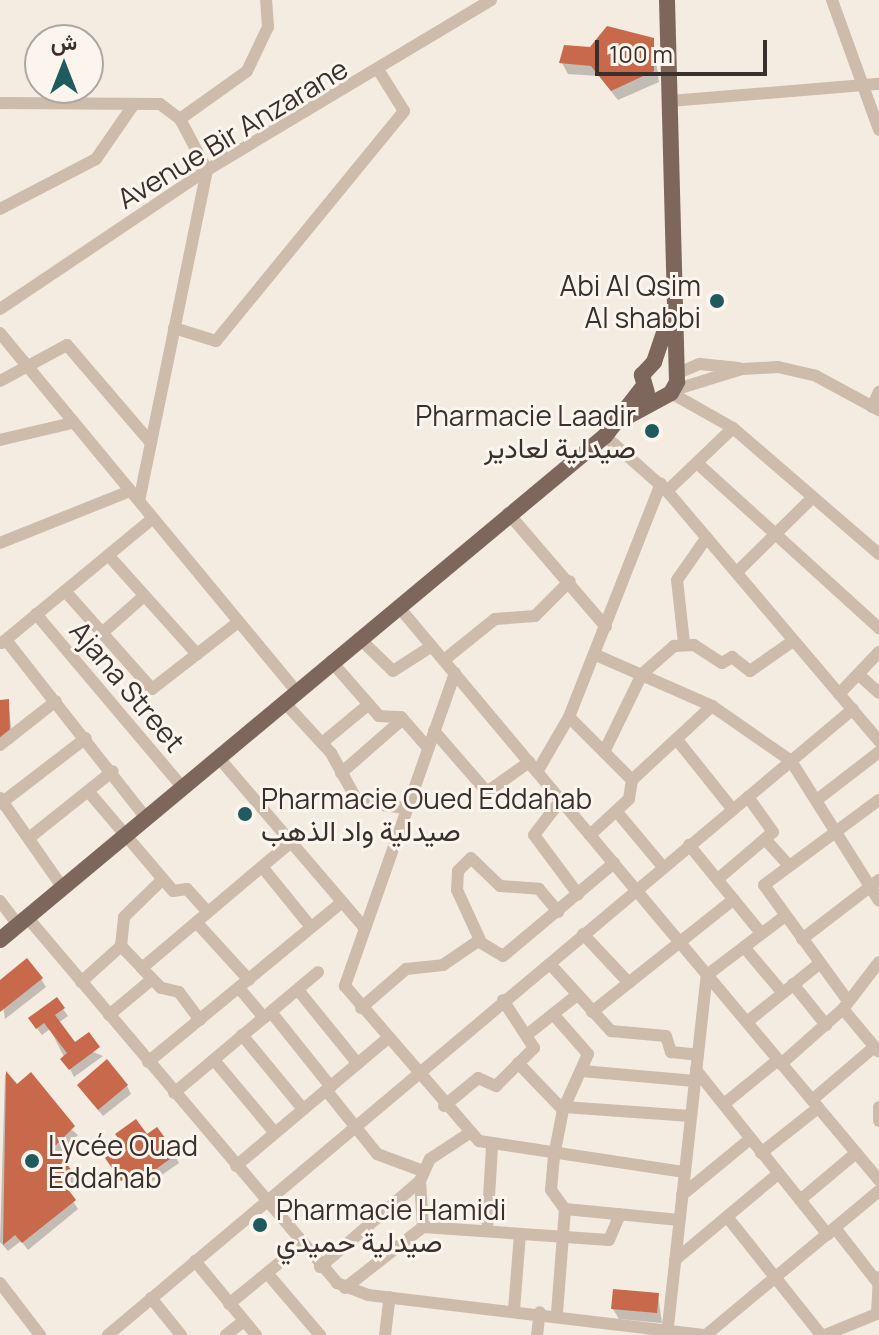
<!DOCTYPE html>
<meta charset="utf-8">
<style>
body{margin:0}
#map{position:relative;width:879px;height:1335px;overflow:hidden;background:#f4ebe1;font-family:Manrope,Vazirmatn,sans-serif}
div>[style]{position:absolute}
[style*='--x']{left:calc(var(--x)*1px);top:calc(var(--y)*1px);width:calc(var(--w)*1px);rotate:calc(var(--a)*1deg)}
.shadow>*{inset:0;background:#0003}
.building>*{inset:0;background:#c8694b}
.minor>*{height:12px;margin:-6px;padding:0 6px;transform-origin:6px;border-radius:6px;background:#cdbbac}
.major>*{height:16px;margin:-8px;padding:0 8px;transform-origin:8px;border-radius:8px;background:#7d675c}
.dots>*{width:22px;height:22px;translate:-50% -50%;box-sizing:border-box;border:4px solid #fbf5ee;border-radius:50%}
span{translate:-50% -50%;white-space:nowrap;text-align:center;line-height:1.15;-webkit-text-stroke:6px #fbf5ee;paint-order:stroke}
.street-label{font-size:28px;color:#3b302b}
.poi-label{font-size:28px;color:#3b302b}
.right{translate:-100% -50%;text-align:right}
.left{translate:0 -50%;text-align:left}
.north{position:absolute;left:24px;top:24px;width:80px;height:80px;box-sizing:border-box;background:#fbf5ee;border:2px solid #aea6a0;border-radius:50%;rotate:0deg;font-size:22px;font-weight:700;line-height:32px;text-align:center;color:#3b302b}
.north::after{content:'';display:block;margin:auto;width:28px;height:36px;background:#1f5a5e;clip-path:polygon(50% 0,100% 100%,50% 72%,0 100%)}
.scale{position:absolute;left:595px;top:40px;width:172px;height:36px;box-sizing:border-box;border:4px solid #3b302b;border-top:0;padding-left:10px;font-size:24px;line-height:28px;white-space:nowrap;color:#3b302b;-webkit-text-stroke:6px #fbf5ee;paint-order:stroke}
</style>
<div id="map">
<div class="shadow">
<div style="clip-path:polygon(653px 39px,659px 82px,618px 100px,599px 76px,568px 74px,562px 63px,591px 50px)"></div>
<div style="clip-path:polygon(8px 701px,13px 743px,0 745px,0 702px)"></div>
<div style="clip-path:polygon(41px 979px,46px 987px,5px 1019px,0 983px)"></div>
<div style="clip-path:polygon(63px 1009px,68px 1016px,58px 1023px,75px 1045px,103px 1056px,74px 1077px,50px 1029px,42px 1035px,35px 1026px)"></div>
<div style="clip-path:polygon(5px 1074px,78px 1135px,57px 1156px,78px 1182px,67px 1192px,78px 1209px,28px 1250px,21px 1241px,8px 1251px,0 1242px)"></div>
<div style="clip-path:polygon(127px 1086px,131px 1094px,103px 1116px,84px 1093px)"></div>
<div style="clip-path:polygon(175px 1155px,179px 1163px,143px 1188px,138px 1180px,127px 1188px,112px 1166px)"></div>
<div style="clip-path:polygon(658px 1295px,662px 1323px,619px 1319px,613px 1309px)"></div>
</div>
<div class="building">
<div style="clip-path:polygon(607px 26px,654px 38px,654px 71px,611px 91px,591px 66px,559px 63px,564px 45px,590px 47px)"></div>
<div style="clip-path:polygon(9px 699px,10px 736px,0 737px,0 700px)"></div>
<div style="clip-path:polygon(27px 958px,43px 978px,0 1012px,0 980px)"></div>
<div style="clip-path:polygon(57px 997px,65px 1008px,55px 1015px,75px 1042px,89px 1032px,100px 1047px,69px 1070px,60px 1059px,67px 1053px,44px 1023px,36px 1029px,28px 1018px)"></div>
<div style="clip-path:polygon(107px 1059px,128px 1085px,98px 1110px,77px 1085px)"></div>
<div style="clip-path:polygon(6px 1071px,17px 1084px,31px 1072px,75px 1126px,53px 1148px,75px 1174px,64px 1184px,76px 1200px,22px 1243px,15px 1235px,3px 1245px)"></div>
<div style="clip-path:polygon(136px 1119px,147px 1134px,157px 1127px,177px 1154px,138px 1182px,132px 1174px,121px 1181px,105px 1158px,123px 1145px,115px 1134px)"></div>
<div style="clip-path:polygon(613px 1289px,659px 1293px,657px 1313px,611px 1309px)"></div>
</div>
<div class="minor">
<div style="--x:832;--y:0;--w:138;--a:70.1"></div>
<div style="--x:670;--y:101;--w:210;--a:-4.7"></div>
<div style="--x:0;--y:103;--w:160;--a:0.4"></div>
<div style="--x:160;--y:104;--w:25;--a:37"></div>
<div style="--x:180;--y:119;--w:58;--a:62.1"></div>
<div style="--x:207;--y:170;--w:337;--a:101.6"></div>
<div style="--x:180;--y:119;--w:82;--a:-35.6"></div>
<div style="--x:247;--y:71;--w:49;--a:-64.5"></div>
<div style="--x:268;--y:27;--w:27;--a:-94"></div>
<div style="--x:0;--y:209;--w:108;--a:-27.5"></div>
<div style="--x:96;--y:159;--w:67;--a:-55.4"></div>
<div style="--x:0;--y:309;--w:249;--a:-33.9"></div>
<div style="--x:207;--y:170;--w:331;--a:-30.9"></div>
<div style="--x:174;--y:328;--w:44;--a:17.2"></div>
<div style="--x:216;--y:341;--w:297;--a:-50.7"></div>
<div style="--x:404;--y:111;--w:47;--a:-122"></div>
<div style="--x:0;--y:333;--w:465;--a:50.4"></div>
<div style="--x:676;--y:374;--w:26;--a:-23"></div>
<div style="--x:700;--y:364;--w:39;--a:6"></div>
<div style="--x:0;--y:381;--w:76;--a:-28.2"></div>
<div style="--x:67;--y:345;--w:128;--a:49.4"></div>
<div style="--x:674;--y:390;--w:71;--a:-17.2"></div>
<div style="--x:742;--y:369;--w:36;--a:-3"></div>
<div style="--x:778;--y:367;--w:39;--a:13"></div>
<div style="--x:816;--y:376;--w:72;--a:28.4"></div>
<div style="--x:671;--y:393;--w:71;--a:29.4"></div>
<div style="--x:733;--y:428;--w:193;--a:40.8"></div>
<div style="--x:872;--y:407;--w:17;--a:-65"></div>
<div style="--x:605;--y:436;--w:83;--a:41.6"></div>
<div style="--x:667;--y:491;--w:328;--a:49.7"></div>
<div style="--x:0;--y:440;--w:74;--a:-13.3"></div>
<div style="--x:697;--y:463;--w:246;--a:42.2"></div>
<div style="--x:667;--y:491;--w:91;--a:-43.7"></div>
<div style="--x:508;--y:513;--w:150;--a:49.3"></div>
<div style="--x:0;--y:543;--w:140;--a:-21.8"></div>
<div style="--x:109;--y:556;--w:132;--a:48.1"></div>
<div style="--x:737;--y:572;--w:104;--a:-44.6"></div>
<div style="--x:65;--y:591;--w:131;--a:48.4"></div>
<div style="--x:152;--y:689;--w:108;--a:-37.8"></div>
<div style="--x:398;--y:606;--w:749;--a:50.04"></div>
<div style="--x:36;--y:614;--w:229;--a:49.8"></div>
<div style="--x:102;--y:633;--w:56;--a:-41.4"></div>
<div style="--x:359;--y:638;--w:47;--a:44.1"></div>
<div style="--x:393;--y:671;--w:46;--a:-32.7"></div>
<div style="--x:6;--y:640;--w:228;--a:51.8"></div>
<div style="--x:2;--y:643;--w:196;--a:-39.6"></div>
<div style="--x:684;--y:643;--w:63;--a:-96.3"></div>
<div style="--x:677;--y:580;--w:52;--a:-55.1"></div>
<div style="--x:596;--y:655;--w:127;--a:23.7"></div>
<div style="--x:712;--y:706;--w:96;--a:34.8"></div>
<div style="--x:791;--y:761;--w:165;--a:57.8"></div>
<div style="--x:444;--y:660;--w:65;--a:-38.8"></div>
<div style="--x:495;--y:619;--w:40;--a:-4.3"></div>
<div style="--x:535;--y:616;--w:49;--a:-45"></div>
<div style="--x:331;--y:661;--w:73;--a:48.9"></div>
<div style="--x:379;--y:716;--w:22;--a:3"></div>
<div style="--x:401;--y:717;--w:41;--a:48.9"></div>
<div style="--x:455;--y:673;--w:332;--a:109.4"></div>
<div style="--x:345;--y:986;--w:205;--a:49.2"></div>
<div style="--x:479;--y:1141;--w:208;--a:8.6"></div>
<div style="--x:858;--y:674;--w:28;--a:42"></div>
<div style="--x:839;--y:694;--w:58;--a:-46.4"></div>
<div style="--x:284;--y:702;--w:69;--a:47.3"></div>
<div style="--x:331;--y:753;--w:56;--a:61.1"></div>
<div style="--x:358;--y:802;--w:48;--a:7.1"></div>
<div style="--x:569;--y:717;--w:89;--a:45"></div>
<div style="--x:632;--y:780;--w:19;--a:99"></div>
<div style="--x:629;--y:799;--w:53;--a:137.3"></div>
<div style="--x:434;--y:731;--w:81;--a:49"></div>
<div style="--x:487;--y:792;--w:52;--a:-35.5"></div>
<div style="--x:678;--y:741;--w:88;--a:51.4"></div>
<div style="--x:322;--y:743;--w:61;--a:-39.7"></div>
<div style="--x:0;--y:745;--w:71;--a:-38.2"></div>
<div style="--x:604;--y:752;--w:87;--a:-64"></div>
<div style="--x:642;--y:674;--w:43;--a:-41.2"></div>
<div style="--x:674;--y:646;--w:20;--a:-3"></div>
<div style="--x:694;--y:645;--w:33;--a:33"></div>
<div style="--x:722;--y:663;--w:12;--a:-31"></div>
<div style="--x:732;--y:657;--w:23;--a:38"></div>
<div style="--x:750;--y:671;--w:52;--a:-34.9"></div>
<div style="--x:219;--y:758;--w:221;--a:49.4"></div>
<div style="--x:537;--y:772;--w:64;--a:-59.8"></div>
<div style="--x:569;--y:717;--w:251;--a:-68.5"></div>
<div style="--x:341;--y:773;--w:82;--a:-41.1"></div>
<div style="--x:632;--y:780;--w:109;--a:-42.8"></div>
<div style="--x:88;--y:791;--w:131;--a:49.6"></div>
<div style="--x:173;--y:891;--w:14;--a:-8"></div>
<div style="--x:187;--y:889;--w:31;--a:48"></div>
<div style="--x:0;--y:798;--w:110;--a:55"></div>
<div style="--x:818;--y:799;--w:77;--a:-37.6"></div>
<div style="--x:561;--y:800;--w:44;--a:127.6"></div>
<div style="--x:534;--y:835;--w:74;--a:53.3"></div>
<div style="--x:0;--y:804;--w:108;--a:-37.5"></div>
<div style="--x:617;--y:812;--w:72;--a:50.1"></div>
<div style="--x:29;--y:838;--w:107;--a:-38.6"></div>
<div style="--x:765;--y:839;--w:31;--a:48"></div>
<div style="--x:689;--y:845;--w:114;--a:50.7"></div>
<div style="--x:263;--y:868;--w:76;--a:50.9"></div>
<div style="--x:718;--y:879;--w:72;--a:-40.5"></div>
<div style="--x:773;--y:832;--w:43;--a:-125.5"></div>
<div style="--x:0;--y:901;--w:30;--a:53"></div>
<div style="--x:27;--y:917;--w:480;--a:49.7"></div>
<div style="--x:337;--y:1283;--w:33;--a:21"></div>
<div style="--x:368;--y:1295;--w:336;--a:6.8"></div>
<div style="--x:197;--y:923;--w:77;--a:47.6"></div>
<div style="--x:583;--y:934;--w:67;--a:46.8"></div>
<div style="--x:802;--y:939;--w:97;--a:-37.5"></div>
<div style="--x:480;--y:940;--w:55;--a:-114.7"></div>
<div style="--x:457;--y:890;--w:19;--a:-87"></div>
<div style="--x:458;--y:871;--w:18;--a:-45"></div>
<div style="--x:471;--y:858;--w:40;--a:44"></div>
<div style="--x:500;--y:886;--w:39;--a:4"></div>
<div style="--x:539;--y:889;--w:30;--a:50"></div>
<div style="--x:121;--y:946;--w:30;--a:46"></div>
<div style="--x:744;--y:947;--w:59;--a:49.8"></div>
<div style="--x:550;--y:964;--w:91;--a:47.7"></div>
<div style="--x:611;--y:1031;--w:55;--a:5.2"></div>
<div style="--x:666;--y:1036;--w:17;--a:73"></div>
<div style="--x:671;--y:1052;--w:27;--a:6"></div>
<div style="--x:81;--y:982;--w:54;--a:-42"></div>
<div style="--x:121;--y:946;--w:29;--a:-84"></div>
<div style="--x:124;--y:917;--w:54;--a:-44.3"></div>
<div style="--x:793;--y:984;--w:53;--a:51.2"></div>
<div style="--x:239;--y:988;--w:39;--a:50"></div>
<div style="--x:298;--y:990;--w:95;--a:51"></div>
<div style="--x:848;--y:1001;--w:143;--a:-125.9"></div>
<div style="--x:764;--y:885;--w:143;--a:-36.5"></div>
<div style="--x:361;--y:1008;--w:60;--a:-40.9"></div>
<div style="--x:406;--y:969;--w:37;--a:-6"></div>
<div style="--x:443;--y:965;--w:42;--a:-34.4"></div>
<div style="--x:478;--y:941;--w:29;--a:31"></div>
<div style="--x:503;--y:956;--w:145;--a:-40"></div>
<div style="--x:843;--y:1009;--w:55;--a:50.2"></div>
<div style="--x:271;--y:1012;--w:96;--a:51.3"></div>
<div style="--x:592;--y:1012;--w:181;--a:-38.5"></div>
<div style="--x:553;--y:1014;--w:53;--a:48.8"></div>
<div style="--x:588;--y:1054;--w:61;--a:114.1"></div>
<div style="--x:563;--y:1110;--w:47;--a:101.1"></div>
<div style="--x:554;--y:1156;--w:34;--a:95"></div>
<div style="--x:551;--y:1190;--w:24;--a:54"></div>
<div style="--x:565;--y:1209;--w:105;--a:94.4"></div>
<div style="--x:109;--y:1015;--w:55;--a:-39.8"></div>
<div style="--x:200;--y:1020;--w:35;--a:-127"></div>
<div style="--x:179;--y:992;--w:18;--a:-167"></div>
<div style="--x:161;--y:988;--w:28;--a:-134"></div>
<div style="--x:142;--y:968;--w:195;--a:-40.2"></div>
<div style="--x:747;--y:1022;--w:92;--a:-38.9"></div>
<div style="--x:528;--y:1034;--w:63;--a:-38.5"></div>
<div style="--x:242;--y:1035;--w:96;--a:50.5"></div>
<div style="--x:214;--y:1060;--w:95;--a:50.1"></div>
<div style="--x:148;--y:1062;--w:251;--a:-39.5"></div>
<div style="--x:518;--y:1063;--w:65;--a:46.2"></div>
<div style="--x:781;--y:1064;--w:83;--a:-41.6"></div>
<div style="--x:843;--y:1009;--w:59;--a:-52.5"></div>
<div style="--x:696;--y:1070;--w:211;--a:51.3"></div>
<div style="--x:582;--y:1071;--w:113;--a:5.1"></div>
<div style="--x:326;--y:1090;--w:82;--a:51.4"></div>
<div style="--x:377;--y:1154;--w:49;--a:20.3"></div>
<div style="--x:174;--y:1093;--w:188;--a:-40"></div>
<div style="--x:812;--y:1100;--w:79;--a:-40.4"></div>
<div style="--x:724;--y:1104;--w:70;--a:-39.2"></div>
<div style="--x:444;--y:1106;--w:44;--a:-39.5"></div>
<div style="--x:478;--y:1078;--w:20;--a:24"></div>
<div style="--x:496;--y:1086;--w:54;--a:-45"></div>
<div style="--x:534;--y:1048;--w:57;--a:-122.9"></div>
<div style="--x:564;--y:1107;--w:127;--a:4.1"></div>
<div style="--x:879;--y:1107;--w:14;--a:90"></div>
<div style="--x:761;--y:1153;--w:73;--a:-38.3"></div>
<div style="--x:236;--y:1166;--w:197;--a:-40.1"></div>
<div style="--x:682;--y:1195;--w:88;--a:-39.5"></div>
<div style="--x:800;--y:1200;--w:73;--a:-40"></div>
<div style="--x:565;--y:1209;--w:115;--a:5.5"></div>
<div style="--x:728;--y:1218;--w:149;--a:51.5"></div>
<div style="--x:423;--y:1227;--w:186;--a:4"></div>
<div style="--x:609;--y:1240;--w:28;--a:-67"></div>
<div style="--x:835;--y:1228;--w:70;--a:52"></div>
<div style="--x:487;--y:1231;--w:84;--a:-86.6"></div>
<div style="--x:675;--y:1260;--w:134;--a:-39.9"></div>
<div style="--x:195;--y:1261;--w:96;--a:50.5"></div>
<div style="--x:320;--y:1267;--w:132;--a:-40.7"></div>
<div style="--x:420;--y:1181;--w:24;--a:-66"></div>
<div style="--x:430;--y:1159;--w:45;--a:-33.3"></div>
<div style="--x:267;--y:1273;--w:82;--a:49.5"></div>
<div style="--x:0;--y:1283;--w:66;--a:52.4"></div>
<div style="--x:345;--y:1288;--w:99;--a:-38"></div>
<div style="--x:423;--y:1227;--w:46;--a:-93.7"></div>
<div style="--x:151;--y:1298;--w:48;--a:51"></div>
<div style="--x:229;--y:1304;--w:93;--a:-39.3"></div>
<div style="--x:514;--y:1310;--w:76;--a:-85.5"></div>
<div style="--x:877;--y:1314;--w:37;--a:-87"></div>
<div style="--x:668;--y:1326;--w:353;--a:-83.7"></div>
<div style="--x:707;--y:975;--w:98;--a:-37.1"></div>
<div style="--x:108;--y:1335;--w:973;--a:-40.04"></div>
<div style="--x:226;--y:1335;--w:23;--a:-38"></div>
<div style="--x:385;--y:1335;--w:38;--a:-83"></div>
<div style="--x:537;--y:1335;--w:23;--a:-83"></div>
<div style="--x:706;--y:1335;--w:225;--a:-39.8"></div>
<div style="--x:825;--y:1335;--w:58;--a:-22.2"></div>
</div>
<div class="major">
<div style="--x:647;--y:393;--w:19;--a:-106"></div>
<div style="--x:642;--y:375;--w:18;--a:-47"></div>
<div style="--x:654;--y:362;--w:50;--a:-71.2"></div>
<div style="--x:625;--y:418;--w:52;--a:-28.5"></div>
<div style="--x:671;--y:393;--w:13;--a:-61"></div>
<div style="--x:677;--y:382;--w:382;--a:-91.5"></div>
<div style="--x:0;--y:940;--w:787;--a:-39.8"></div>
<div style="--x:605;--y:436;--w:62;--a:-52.2"></div>
</div>
<div class="dots">
<div style="left:717px;top:301px;background:#1f5a5e"></div>
<div style="left:652px;top:431px;background:#1f5a5e"></div>
<div style="left:245px;top:814px;background:#1f5a5e"></div>
<div style="left:32px;top:1161px;background:#1f5a5e"></div>
<div style="left:260px;top:1225px;background:#1f5a5e"></div>
</div>
<div class="street-label">
<span style="left:232px;top:133px;rotate:-31deg">Avenue Bir Anzarane</span>
<span style="left:128px;top:686px;rotate:50deg">Ajana Street</span>
</div>
<div class="poi-label">
<span class="right" style="left:701px;top:301px">Abi Al Qsim<br>Al shabbi</span>
<span class="right" style="left:636px;top:431px">Pharmacie Laadir<br>صيدلية لعادير</span>
<span class="left" style="left:261px;top:814px">Pharmacie Oued Eddahab<br>صيدلية واد الذهب</span>
<span class="left" style="left:48px;top:1161px">Lycée Ouad<br>Eddahab</span>
<span class="left" style="left:276px;top:1225px">Pharmacie Hamidi<br>صيدلية حميدي</span>
</div>
<div class="north">ش</div>
<div class="scale">100 m</div>
</div>
